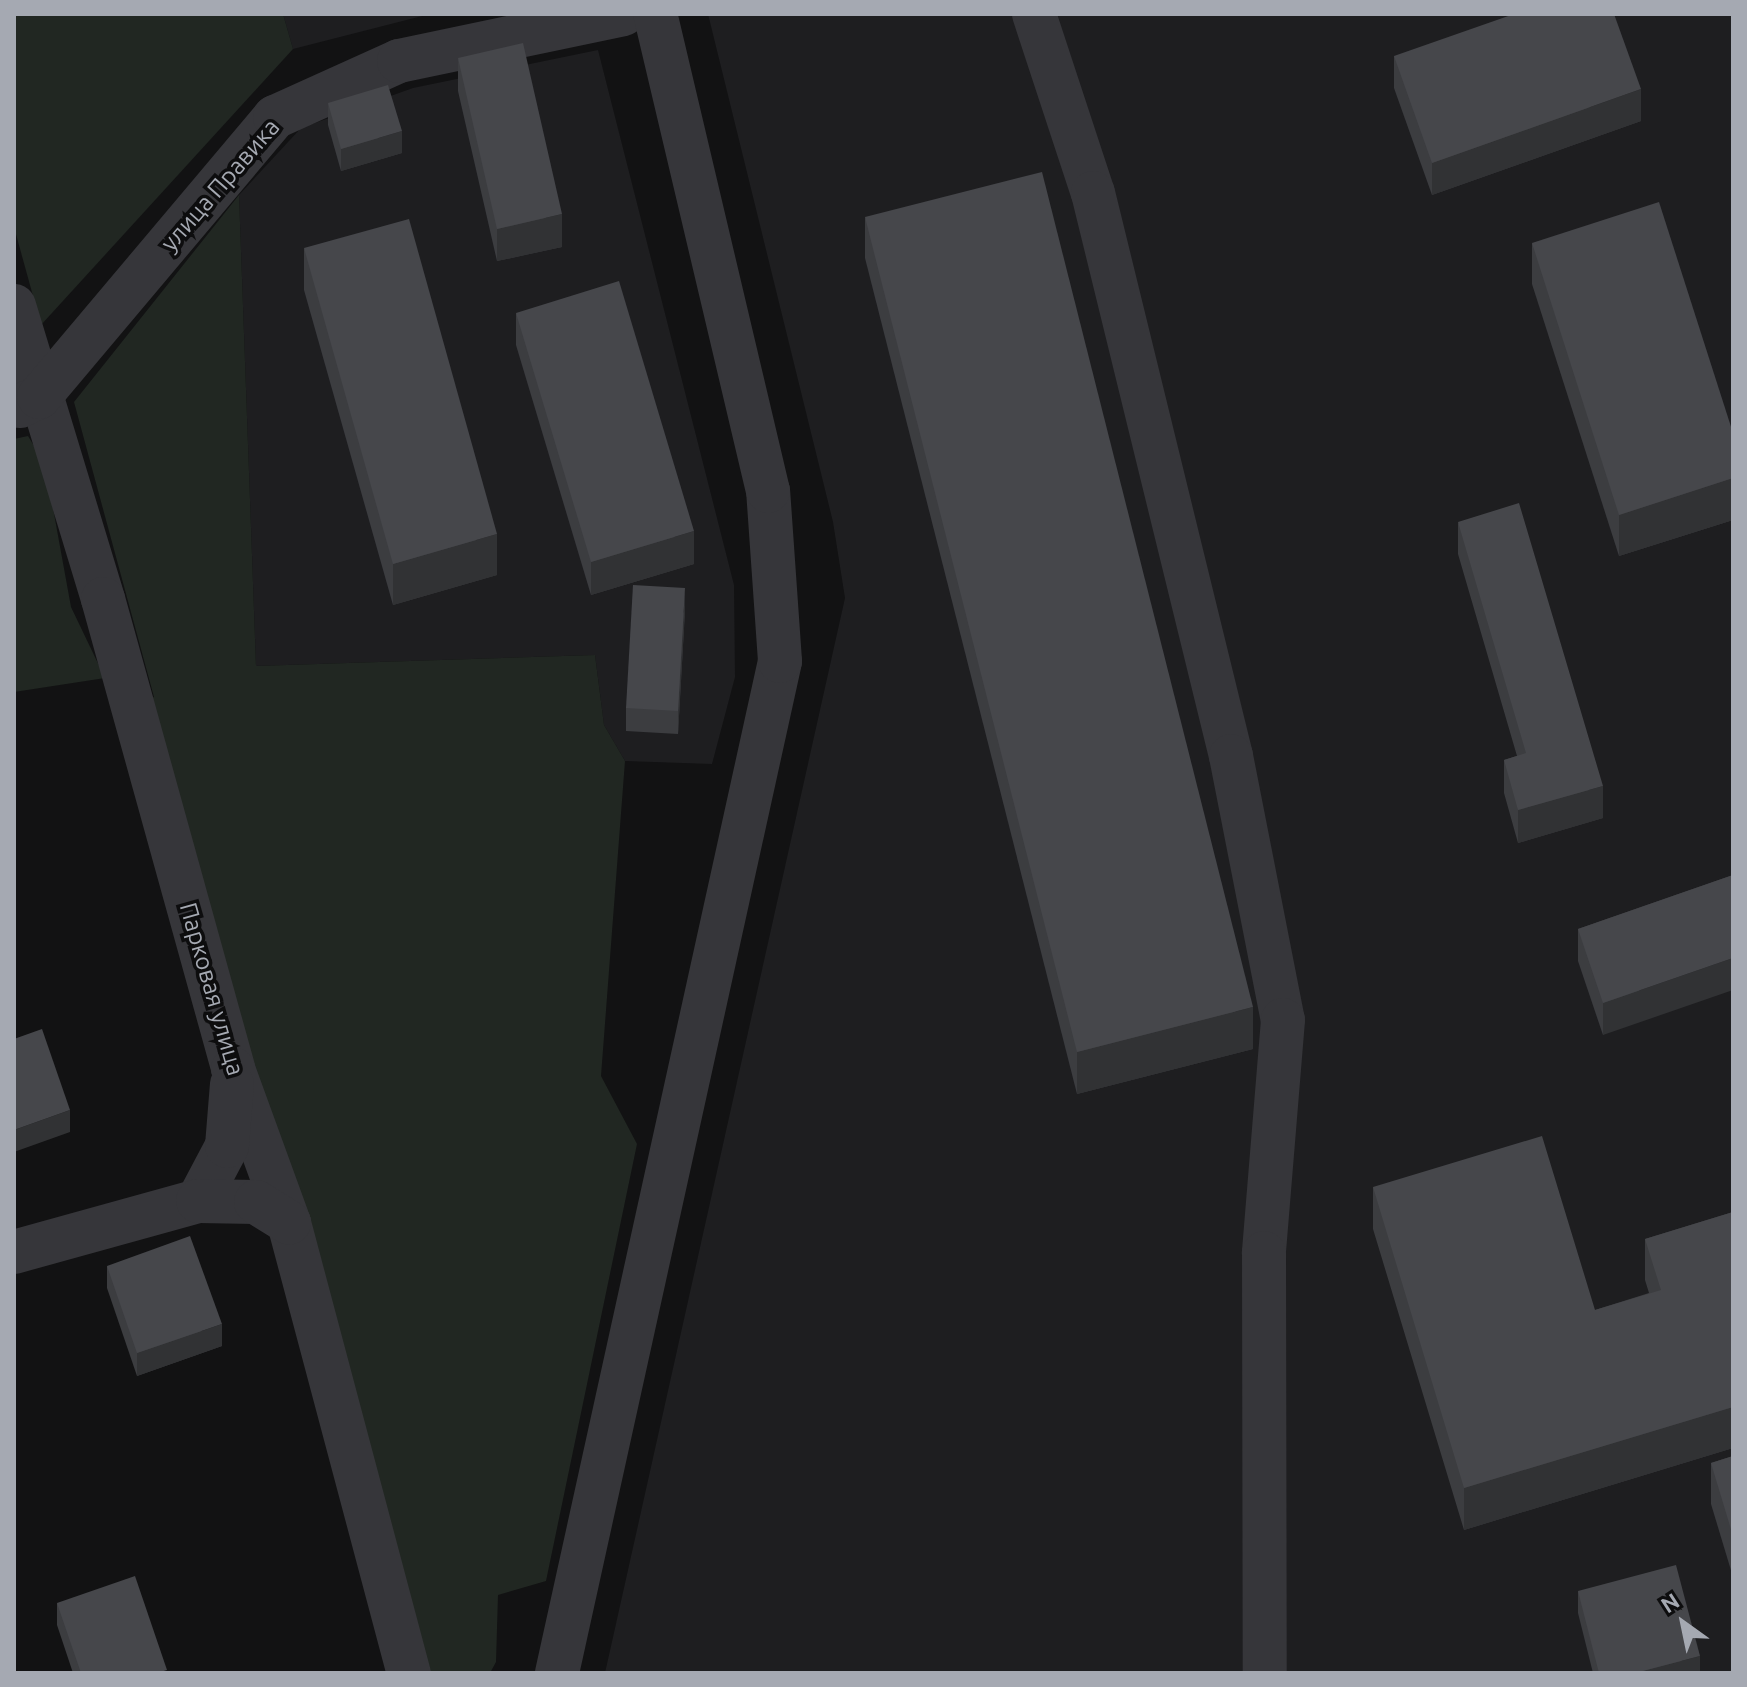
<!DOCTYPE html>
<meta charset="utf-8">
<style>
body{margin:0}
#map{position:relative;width:1747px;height:1687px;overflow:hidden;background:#121213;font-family:Ubuntu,sans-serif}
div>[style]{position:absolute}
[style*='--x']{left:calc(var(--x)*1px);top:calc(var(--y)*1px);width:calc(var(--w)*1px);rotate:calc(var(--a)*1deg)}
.built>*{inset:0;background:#1e1e20}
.green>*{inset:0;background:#212722}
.minor>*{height:44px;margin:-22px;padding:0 22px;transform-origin:22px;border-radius:22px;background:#36363a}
.wall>*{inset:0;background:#3c3d40}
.shaded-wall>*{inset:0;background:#313234}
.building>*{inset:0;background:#46474b}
span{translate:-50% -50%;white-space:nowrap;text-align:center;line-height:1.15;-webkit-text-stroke:7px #0d0d0e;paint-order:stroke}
.street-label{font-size:24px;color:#a5a9b2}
.frame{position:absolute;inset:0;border:16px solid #a5a9b2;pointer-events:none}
.north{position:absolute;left:1643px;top:1583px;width:80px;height:80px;-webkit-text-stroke:6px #0d0d0e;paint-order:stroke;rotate:327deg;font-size:22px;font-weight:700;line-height:32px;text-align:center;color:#a5a9b2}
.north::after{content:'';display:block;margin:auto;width:28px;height:36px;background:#a5a9b2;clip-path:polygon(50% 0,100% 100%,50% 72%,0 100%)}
</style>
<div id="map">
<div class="built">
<div style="clip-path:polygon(283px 14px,430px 14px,293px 49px)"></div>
<div style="clip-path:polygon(708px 14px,1733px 14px,1733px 1673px,605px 1673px,845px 598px,833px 522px)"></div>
<div style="clip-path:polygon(598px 50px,734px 585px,735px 677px,712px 764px,625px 761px,604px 725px,595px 655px,256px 666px,239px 195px,301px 128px,413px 88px)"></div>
</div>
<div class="green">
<div style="clip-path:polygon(14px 14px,283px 14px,293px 49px,41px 325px,14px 227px)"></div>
<div style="clip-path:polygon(239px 195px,256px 666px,595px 655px,604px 725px,625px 761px,601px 1076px,637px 1144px,546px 1581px,498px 1595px,496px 1662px,490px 1673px,392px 1673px,125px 710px,154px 697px,74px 402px)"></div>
<div style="clip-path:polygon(28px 436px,45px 464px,71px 607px,105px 678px,14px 692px,14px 439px)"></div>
</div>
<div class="minor">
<div style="--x:1034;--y:14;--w:188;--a:71.8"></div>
<div style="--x:1093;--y:193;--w:580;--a:76.23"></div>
<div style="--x:1231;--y:756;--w:269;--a:78.9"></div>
<div style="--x:1283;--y:1020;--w:234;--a:94.7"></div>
<div style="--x:1264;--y:1253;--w:420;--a:89.9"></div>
<div style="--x:14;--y:306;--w:306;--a:73.1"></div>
<div style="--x:103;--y:599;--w:488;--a:74.5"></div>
<div style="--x:233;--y:1069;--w:164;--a:70"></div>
<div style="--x:289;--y:1223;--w:466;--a:75.1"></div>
<div style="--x:20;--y:406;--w:21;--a:-25"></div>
<div style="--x:39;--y:397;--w:366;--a:-49.9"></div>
<div style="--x:275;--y:117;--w:136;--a:-24.3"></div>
<div style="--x:399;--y:61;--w:229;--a:-11.8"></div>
<div style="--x:198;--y:1201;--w:62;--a:-62.2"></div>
<div style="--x:227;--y:1146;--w:62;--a:-85.4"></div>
<div style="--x:14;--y:1252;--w:191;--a:-15.5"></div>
<div style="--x:198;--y:1201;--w:58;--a:1"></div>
<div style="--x:256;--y:1202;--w:39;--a:32"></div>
<div style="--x:557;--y:1673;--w:1036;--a:-77.57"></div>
<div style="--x:780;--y:661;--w:170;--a:-94"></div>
<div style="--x:768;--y:491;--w:490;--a:-103.3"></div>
</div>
<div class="wall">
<div style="clip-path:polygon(1394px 56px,1641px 121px,1432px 195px,1394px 88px)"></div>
<div style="clip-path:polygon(458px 58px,562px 247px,497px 261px,458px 91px)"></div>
<div style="clip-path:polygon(328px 103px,402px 153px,341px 171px,328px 125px)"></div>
<div style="clip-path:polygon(865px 217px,1253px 1049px,1077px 1094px,865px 258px)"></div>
<div style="clip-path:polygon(1532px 243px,1733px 433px,1733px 520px,1619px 556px,1532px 284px)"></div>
<div style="clip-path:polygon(304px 248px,497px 575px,393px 605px,304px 290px)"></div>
<div style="clip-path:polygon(516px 313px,694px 564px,591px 595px,516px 345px)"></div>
<div style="clip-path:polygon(1458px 522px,1603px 818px,1518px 843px,1504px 793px,1504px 760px,1517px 756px,1458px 554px)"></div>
<div style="clip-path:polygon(685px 610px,678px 734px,626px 731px,626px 708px)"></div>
<div style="clip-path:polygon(1733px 875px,1603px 1035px,1578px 961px,1578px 929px)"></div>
<div style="clip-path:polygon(1373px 1187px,1595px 1310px,1649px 1293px,1645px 1280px,1645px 1239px,1733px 1212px,1733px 1448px,1464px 1530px,1373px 1229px)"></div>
<div style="clip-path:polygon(107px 1266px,222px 1346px,137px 1376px,107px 1288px)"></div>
<div style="clip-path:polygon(1733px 1456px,1733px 1577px,1711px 1504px,1711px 1463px)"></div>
<div style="clip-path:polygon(1578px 1591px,1700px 1673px,1593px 1673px,1578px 1613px)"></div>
<div style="clip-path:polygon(57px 1603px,167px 1673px,73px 1673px,57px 1625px)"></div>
</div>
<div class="shaded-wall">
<div style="clip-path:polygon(1641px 89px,1641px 121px,1432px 195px,1432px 163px)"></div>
<div style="clip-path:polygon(402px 131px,402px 153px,341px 171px,341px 149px)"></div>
<div style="clip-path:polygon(562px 214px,562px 247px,497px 261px,497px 229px)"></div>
<div style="clip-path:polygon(1733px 478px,1733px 520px,1619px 556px,1619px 515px)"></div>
<div style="clip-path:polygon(694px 531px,694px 564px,591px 595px,591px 562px)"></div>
<div style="clip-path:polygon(497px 534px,497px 575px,393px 605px,393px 564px)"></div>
<div style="clip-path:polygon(685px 588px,685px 610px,678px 734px,678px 711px)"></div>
<div style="clip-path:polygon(1603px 786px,1603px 818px,1518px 843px,1518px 810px)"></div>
<div style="clip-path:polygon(1733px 958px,1733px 990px,1603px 1035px,1603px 1003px)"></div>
<div style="clip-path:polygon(1253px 1007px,1253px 1049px,1077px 1094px,1077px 1052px)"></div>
<div style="clip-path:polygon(70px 1110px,70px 1132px,14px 1152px,14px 1130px)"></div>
<div style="clip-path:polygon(222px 1324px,222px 1346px,137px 1376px,137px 1353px)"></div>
<div style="clip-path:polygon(1733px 1407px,1733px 1448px,1464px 1530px,1464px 1488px)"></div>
<div style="clip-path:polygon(1700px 1656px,1700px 1673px,1635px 1673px)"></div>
</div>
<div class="building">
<div style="clip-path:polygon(1514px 14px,1614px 14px,1641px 89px,1432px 163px,1394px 56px)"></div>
<div style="clip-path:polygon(523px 43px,562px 214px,497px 229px,458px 58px)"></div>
<div style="clip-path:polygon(388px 85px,402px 131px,341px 149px,328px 103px)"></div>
<div style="clip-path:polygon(1042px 172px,1253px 1007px,1077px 1052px,865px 217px)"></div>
<div style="clip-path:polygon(1659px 202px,1733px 433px,1733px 478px,1619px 515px,1532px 243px)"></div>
<div style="clip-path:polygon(409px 219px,497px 534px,393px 564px,304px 248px)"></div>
<div style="clip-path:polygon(619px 281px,694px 531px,591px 562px,516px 313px)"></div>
<div style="clip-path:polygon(1519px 503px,1603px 786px,1518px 810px,1504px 760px,1526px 753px,1458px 522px)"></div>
<div style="clip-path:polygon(633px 585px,685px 588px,678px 711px,626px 708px)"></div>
<div style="clip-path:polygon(1733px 875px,1733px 958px,1603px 1003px,1578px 929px)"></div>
<div style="clip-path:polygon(42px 1029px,70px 1110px,14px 1130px,14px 1039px)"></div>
<div style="clip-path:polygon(1542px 1136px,1595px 1310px,1661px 1290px,1645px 1239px,1733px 1212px,1733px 1407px,1464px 1488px,1373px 1187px)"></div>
<div style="clip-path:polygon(190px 1236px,222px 1324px,137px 1353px,107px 1266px)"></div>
<div style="clip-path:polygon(1733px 1456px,1733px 1536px,1711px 1463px)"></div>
<div style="clip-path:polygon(1676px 1565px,1700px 1656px,1635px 1673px,1599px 1673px,1578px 1591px)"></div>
<div style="clip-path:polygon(135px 1576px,167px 1670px,157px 1673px,81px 1673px,57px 1603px)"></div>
</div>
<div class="street-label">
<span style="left:220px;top:185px;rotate:-49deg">улица Правика</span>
<span style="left:212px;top:989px;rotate:74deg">Парковая улица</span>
</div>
<div class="frame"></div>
<div class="north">N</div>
</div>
